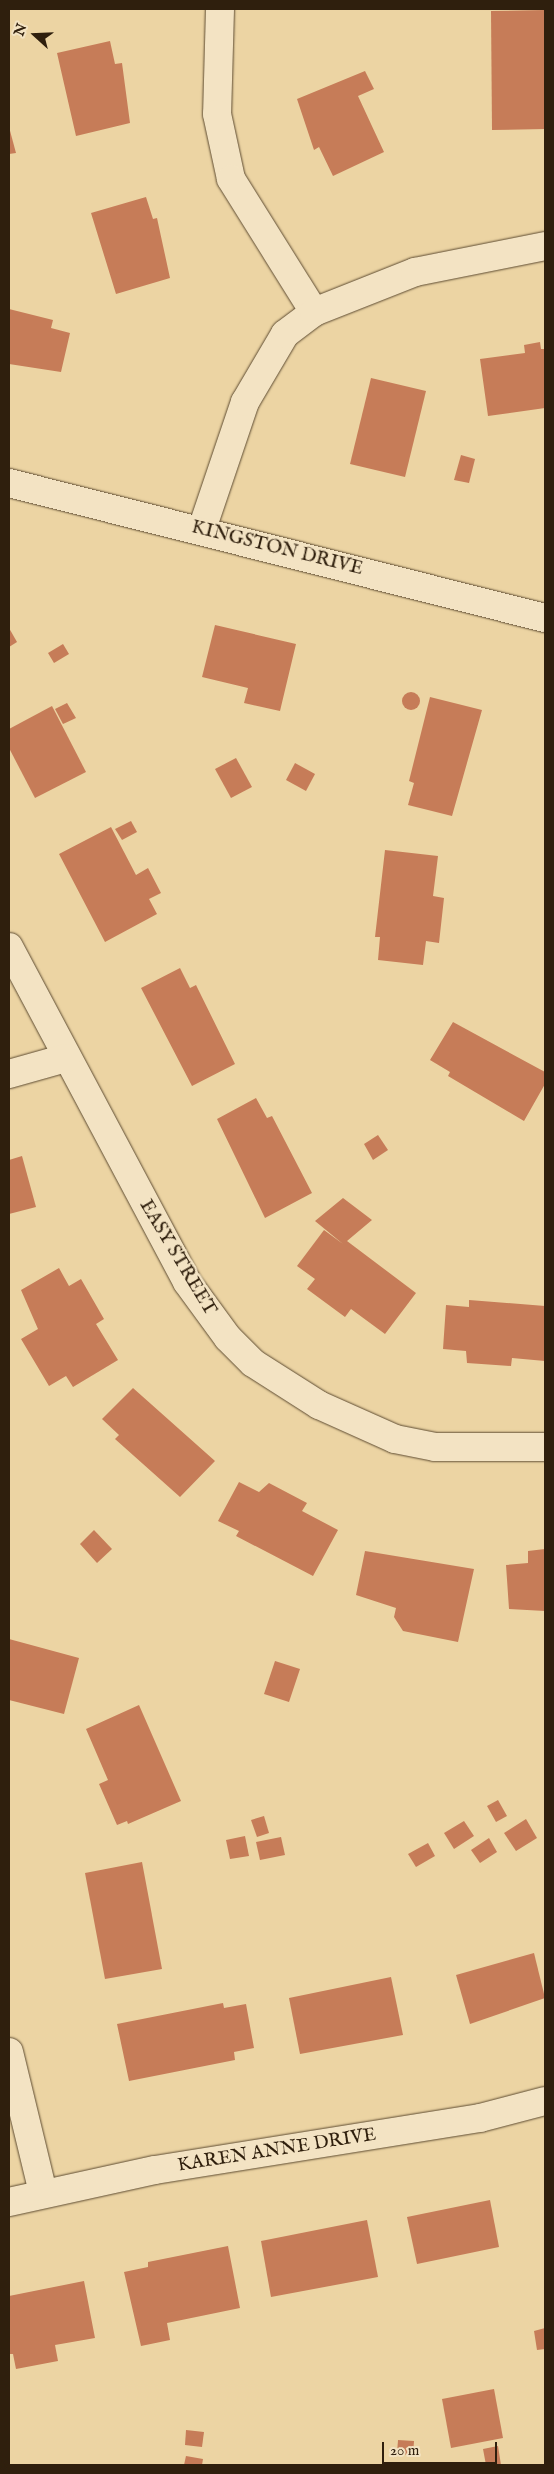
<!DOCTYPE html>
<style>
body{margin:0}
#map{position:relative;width:554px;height:2474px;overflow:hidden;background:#ecd4a3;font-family:"IM FELL English",serif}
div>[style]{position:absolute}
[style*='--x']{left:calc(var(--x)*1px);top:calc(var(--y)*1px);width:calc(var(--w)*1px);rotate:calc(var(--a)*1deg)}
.building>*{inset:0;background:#c67c58}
.round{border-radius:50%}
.roads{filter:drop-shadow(0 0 1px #5e4c32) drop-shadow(0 0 1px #5e4c32)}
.minor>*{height:28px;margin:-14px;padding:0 14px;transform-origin:14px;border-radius:14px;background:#f3e3c3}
span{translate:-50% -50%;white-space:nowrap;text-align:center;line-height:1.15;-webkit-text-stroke:5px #f3e3c3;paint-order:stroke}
.street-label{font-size:19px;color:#2f1f0d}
.frame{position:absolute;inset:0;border:10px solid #2f1f0d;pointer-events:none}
.north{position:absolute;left:10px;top:10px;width:50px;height:50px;-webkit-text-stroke:4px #f3e3c3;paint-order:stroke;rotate:290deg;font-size:14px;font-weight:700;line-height:20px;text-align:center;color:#2f1f0d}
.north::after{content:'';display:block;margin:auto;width:18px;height:22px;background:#2f1f0d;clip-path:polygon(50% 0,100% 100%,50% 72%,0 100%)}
.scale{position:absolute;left:382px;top:2442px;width:115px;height:22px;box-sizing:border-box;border:2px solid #2f1f0d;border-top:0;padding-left:6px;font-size:15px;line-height:18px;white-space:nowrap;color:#2f1f0d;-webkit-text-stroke:4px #f3e3c3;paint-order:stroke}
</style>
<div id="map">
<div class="building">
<div style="clip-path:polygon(545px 10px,545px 129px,492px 130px,491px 11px)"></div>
<div style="clip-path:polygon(110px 41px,115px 64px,122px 63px,130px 123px,76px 136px,57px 53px)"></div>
<div style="clip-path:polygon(365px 71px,374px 89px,358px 96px,384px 152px,333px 176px,319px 147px,314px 150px,297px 99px)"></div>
<div style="clip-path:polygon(9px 127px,16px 153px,9px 154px)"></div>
<div style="clip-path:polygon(146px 197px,153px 219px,157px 218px,170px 278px,116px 294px,91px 213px)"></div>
<div style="clip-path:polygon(9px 309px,53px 320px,51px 328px,70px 333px,61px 372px,9px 364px)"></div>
<div style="clip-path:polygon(540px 342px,541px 349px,545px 349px,545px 408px,488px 416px,480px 359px,525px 353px,524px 345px)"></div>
<div style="clip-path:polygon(371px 378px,426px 391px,405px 477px,350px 464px)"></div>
<div style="clip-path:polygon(461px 455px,475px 459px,469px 483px,454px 480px)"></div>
<div style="clip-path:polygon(215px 625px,296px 644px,280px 711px,244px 703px,248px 688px,202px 677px)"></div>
<div style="clip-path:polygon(9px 628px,17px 642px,9px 647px)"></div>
<div style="clip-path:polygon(63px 644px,69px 654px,54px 663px,48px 653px)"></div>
<div class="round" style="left:402px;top:692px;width:18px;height:18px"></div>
<div style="clip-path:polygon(430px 697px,482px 710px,452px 816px,408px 805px,414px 783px,409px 781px)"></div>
<div style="clip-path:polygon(67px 703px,76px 718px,63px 724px,55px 709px)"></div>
<div style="clip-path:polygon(52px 706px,86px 772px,35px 798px,9px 748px,9px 729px)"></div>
<div style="clip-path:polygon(236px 758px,252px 787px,231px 798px,215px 769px)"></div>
<div style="clip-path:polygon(295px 763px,315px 774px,306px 791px,286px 780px)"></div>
<div style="clip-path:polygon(131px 821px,137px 832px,122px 840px,115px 829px)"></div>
<div style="clip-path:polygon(111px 827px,136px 875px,148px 868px,161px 893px,149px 899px,157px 914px,105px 942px,59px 854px)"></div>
<div style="clip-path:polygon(385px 850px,438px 856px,433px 896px,444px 898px,439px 943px,426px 941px,423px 965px,378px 960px,380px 937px,375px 937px)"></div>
<div style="clip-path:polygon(180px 968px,190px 988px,196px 985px,235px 1064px,192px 1086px,141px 988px)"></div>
<div style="clip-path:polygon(453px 1022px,545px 1072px,545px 1084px,524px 1121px,448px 1076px,450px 1072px,430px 1060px)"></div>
<div style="clip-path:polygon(256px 1098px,267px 1118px,272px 1116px,312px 1193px,265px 1218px,217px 1119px)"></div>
<div style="clip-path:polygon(378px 1135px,388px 1150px,373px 1160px,364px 1144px)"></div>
<div style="clip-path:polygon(22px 1156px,36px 1207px,9px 1214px,9px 1160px)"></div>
<div style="clip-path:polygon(343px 1198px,372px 1220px,347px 1241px,416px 1293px,385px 1334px,351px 1309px,345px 1317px,307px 1289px,315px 1279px,297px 1266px,324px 1230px,343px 1244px,315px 1221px)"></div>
<div style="clip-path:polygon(59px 1268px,69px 1286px,81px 1279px,104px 1319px,96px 1324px,118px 1360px,73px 1387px,66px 1376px,49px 1386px,21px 1339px,38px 1329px,21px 1290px)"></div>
<div style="clip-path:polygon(469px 1300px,545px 1306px,545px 1361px,512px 1358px,511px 1366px,467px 1363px,466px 1351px,443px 1349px,446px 1305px,469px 1307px)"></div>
<div style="clip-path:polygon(133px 1388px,215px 1461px,180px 1497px,115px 1439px,119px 1435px,102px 1419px)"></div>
<div style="clip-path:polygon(239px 1482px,259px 1492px,269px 1483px,307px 1503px,302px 1511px,338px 1530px,313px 1576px,236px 1536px,239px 1531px,218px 1521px)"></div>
<div style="clip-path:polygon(94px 1530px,112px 1549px,97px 1563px,80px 1544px)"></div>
<div style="clip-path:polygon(545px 1549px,545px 1611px,509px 1609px,506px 1565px,528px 1563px,528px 1551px)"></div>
<div style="clip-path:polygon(365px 1551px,474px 1569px,458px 1642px,403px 1631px,394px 1617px,396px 1608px,356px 1595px)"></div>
<div style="clip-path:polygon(9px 1639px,79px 1658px,64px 1714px,9px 1700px)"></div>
<div style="clip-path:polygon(275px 1661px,300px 1669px,289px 1702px,264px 1694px)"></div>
<div style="clip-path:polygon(139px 1705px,181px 1801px,128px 1824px,127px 1821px,117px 1825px,99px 1784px,108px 1780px,86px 1729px)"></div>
<div style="clip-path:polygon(498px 1800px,507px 1816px,496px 1822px,487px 1806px)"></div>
<div style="clip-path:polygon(264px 1816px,269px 1833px,257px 1837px,251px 1820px)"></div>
<div style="clip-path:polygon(526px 1819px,537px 1838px,516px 1851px,504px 1833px)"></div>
<div style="clip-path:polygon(464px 1821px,474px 1836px,454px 1849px,444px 1833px)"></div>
<div style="clip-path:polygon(245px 1836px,249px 1856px,230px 1859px,226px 1840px)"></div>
<div style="clip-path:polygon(281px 1837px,285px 1855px,260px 1860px,256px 1842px)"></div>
<div style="clip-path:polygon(489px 1838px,497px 1852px,480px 1863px,471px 1850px)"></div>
<div style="clip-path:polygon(428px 1843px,435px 1856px,416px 1867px,408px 1854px)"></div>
<div style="clip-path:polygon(142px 1862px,162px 1969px,105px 1979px,85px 1873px)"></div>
<div style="clip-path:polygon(534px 1953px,545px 1998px,470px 2024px,456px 1975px)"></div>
<div style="clip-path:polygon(391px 1977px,403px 2035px,300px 2054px,289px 1998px)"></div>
<div style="clip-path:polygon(223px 2003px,224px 2008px,246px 2004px,254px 2048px,234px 2052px,235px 2060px,129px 2081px,117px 2024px)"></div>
<div style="clip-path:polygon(490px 2200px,499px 2247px,417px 2264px,407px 2217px)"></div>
<div style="clip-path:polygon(367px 2220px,378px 2277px,271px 2297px,261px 2241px)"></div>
<div style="clip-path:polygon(228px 2246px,240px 2308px,167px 2323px,170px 2340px,141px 2346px,124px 2272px,148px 2267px,148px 2262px)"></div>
<div style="clip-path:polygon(84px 2281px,95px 2338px,55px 2345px,58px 2361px,16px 2369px,13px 2354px,9px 2354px,9px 2296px)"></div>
<div style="clip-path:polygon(545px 2328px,545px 2349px,537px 2350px,534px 2331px)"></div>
<div style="clip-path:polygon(494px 2389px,503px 2438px,451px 2448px,442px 2399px)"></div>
<div style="clip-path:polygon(186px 2430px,204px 2432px,202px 2447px,185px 2445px)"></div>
<div style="clip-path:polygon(398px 2440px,414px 2441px,413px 2455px,397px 2454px)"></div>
<div style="clip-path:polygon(498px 2446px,501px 2465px,486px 2465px,483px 2449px)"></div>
<div style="clip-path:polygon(186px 2456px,203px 2459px,202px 2465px,184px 2465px)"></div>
</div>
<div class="roads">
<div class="minor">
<div style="--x:220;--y:9;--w:105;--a:91.6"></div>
<div style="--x:217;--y:114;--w:66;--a:77.8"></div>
<div style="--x:231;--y:179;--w:157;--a:58"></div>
<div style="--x:9;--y:483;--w:553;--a:14.14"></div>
<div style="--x:202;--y:529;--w:134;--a:-71.3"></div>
<div style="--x:245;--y:402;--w:79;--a:-59.5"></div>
<div style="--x:285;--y:334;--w:36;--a:-37"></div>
<div style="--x:314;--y:312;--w:109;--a:-21.6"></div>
<div style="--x:415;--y:272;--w:133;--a:-11.3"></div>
<div style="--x:9;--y:947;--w:379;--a:62"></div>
<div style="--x:187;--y:1282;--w:69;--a:53.8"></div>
<div style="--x:228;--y:1338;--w:35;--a:45"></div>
<div style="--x:253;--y:1363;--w:78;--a:32.5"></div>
<div style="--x:319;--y:1405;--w:83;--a:24.1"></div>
<div style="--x:395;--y:1439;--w:41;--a:11.3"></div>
<div style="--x:435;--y:1447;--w:110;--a:0"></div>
<div style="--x:9;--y:1074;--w:59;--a:-15.7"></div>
<div style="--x:9;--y:2052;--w:145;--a:76.4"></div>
<div style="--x:9;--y:2202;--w:149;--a:-12.4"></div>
<div style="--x:155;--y:2170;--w:329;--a:-9.1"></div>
<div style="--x:480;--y:2118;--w:67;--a:-14.7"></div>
</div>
</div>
<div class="street-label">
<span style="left:277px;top:549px;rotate:14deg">KINGSTON DRIVE</span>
<span style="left:177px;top:1258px;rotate:59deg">EASY STREET</span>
<span style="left:277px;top:2151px;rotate:-9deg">KAREN ANNE DRIVE</span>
</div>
<div class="frame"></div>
<div class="north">N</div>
<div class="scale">20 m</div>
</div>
